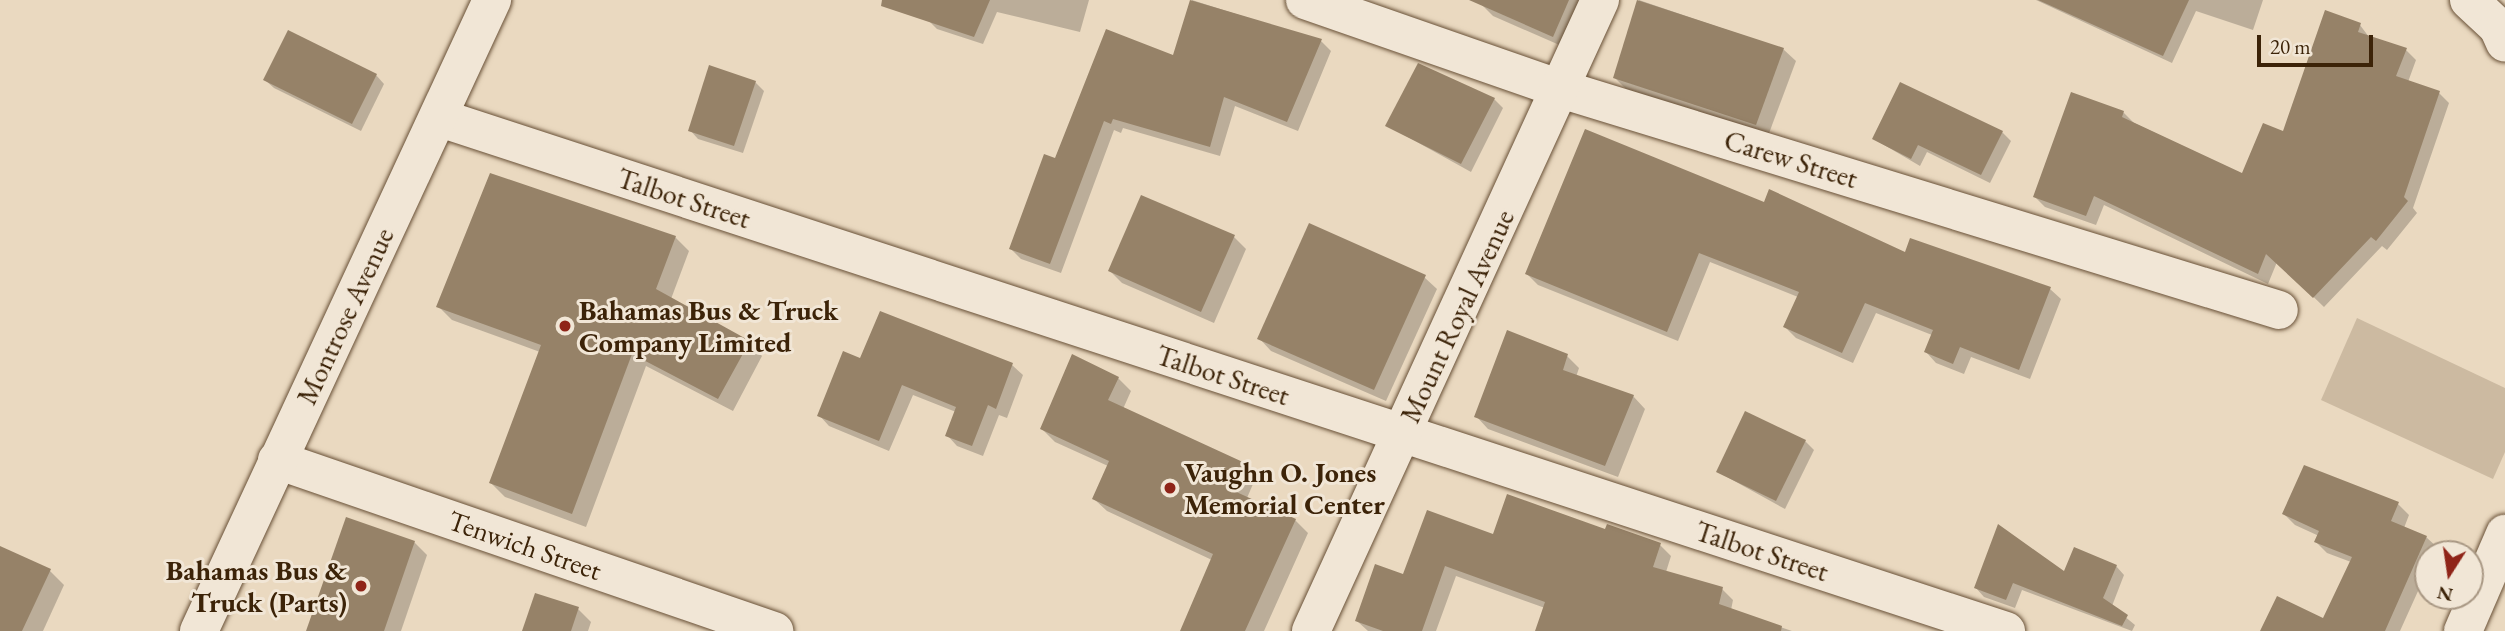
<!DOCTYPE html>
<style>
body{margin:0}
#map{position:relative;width:2505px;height:631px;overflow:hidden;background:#ead9c0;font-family:"EB Garamond",serif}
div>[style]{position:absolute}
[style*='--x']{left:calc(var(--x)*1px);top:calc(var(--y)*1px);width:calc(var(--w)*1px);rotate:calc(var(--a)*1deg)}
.green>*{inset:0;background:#ccbaa1}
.shadow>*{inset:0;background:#0003}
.building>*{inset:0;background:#968268}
.roads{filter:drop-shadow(0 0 2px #685036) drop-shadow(0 0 2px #685036)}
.street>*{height:38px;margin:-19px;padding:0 19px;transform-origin:19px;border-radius:19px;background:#f1e6d6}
.secondary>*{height:38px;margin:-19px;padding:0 19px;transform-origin:19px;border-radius:19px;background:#f1e6d6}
.dots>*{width:19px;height:19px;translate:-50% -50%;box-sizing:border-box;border:4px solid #f1e6d6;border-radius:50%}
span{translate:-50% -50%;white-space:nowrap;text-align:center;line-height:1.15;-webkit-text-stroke:6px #f1e6d6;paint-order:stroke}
.street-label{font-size:28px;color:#3c2308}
.poi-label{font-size:28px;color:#3c2308;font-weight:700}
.left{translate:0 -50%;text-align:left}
.right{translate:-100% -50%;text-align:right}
.north{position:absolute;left:2414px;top:540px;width:70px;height:70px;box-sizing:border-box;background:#f1e6d6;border:2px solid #a99884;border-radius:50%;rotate:192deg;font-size:19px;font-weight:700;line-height:28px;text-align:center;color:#3c2308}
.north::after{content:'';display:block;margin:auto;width:24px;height:32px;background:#8f2418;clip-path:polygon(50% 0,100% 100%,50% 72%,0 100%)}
.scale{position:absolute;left:2257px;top:35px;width:116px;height:32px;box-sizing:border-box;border:4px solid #3c2308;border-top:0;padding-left:9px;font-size:21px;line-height:24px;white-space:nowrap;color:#3c2308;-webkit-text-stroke:5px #f1e6d6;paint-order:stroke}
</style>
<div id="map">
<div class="green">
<div style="clip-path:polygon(2357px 318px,2505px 388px,2505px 452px,2493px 479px,2321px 400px)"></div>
</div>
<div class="shadow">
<div style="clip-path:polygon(935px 0,1089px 0,1080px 32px,997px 12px,983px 44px,937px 29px,928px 20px)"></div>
<div style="clip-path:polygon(1192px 0,1321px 41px,1331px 51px,1298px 131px,1235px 106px,1220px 156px,1123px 128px,1121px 133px,1114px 130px,1061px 273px,1021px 259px,1011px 249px,1056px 160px,1175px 58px)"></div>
<div style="clip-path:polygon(1484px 0,1585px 0,1564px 47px,1493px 16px,1482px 5px)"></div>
<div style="clip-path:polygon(1639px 0,1783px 49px,1796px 61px,1768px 136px,1627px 90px,1615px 78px)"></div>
<div style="clip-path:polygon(2036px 0,2263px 0,2253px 30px,2196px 11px,2172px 63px)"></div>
<div style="clip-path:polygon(2360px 25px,2369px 37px,2406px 50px,2416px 60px,2408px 82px,2439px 93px,2449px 103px,2413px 208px,2417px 213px,2387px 250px,2382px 246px,2324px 307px,2277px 262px,2268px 284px,2104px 205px,2096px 225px,2045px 207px,2035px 197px,2123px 112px,2134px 123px,2243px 175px,2284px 133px)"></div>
<div style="clip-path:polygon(376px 75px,384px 84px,361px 131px,274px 88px,265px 80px)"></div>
<div style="clip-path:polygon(755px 82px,764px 91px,743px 153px,698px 139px,690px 130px)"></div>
<div style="clip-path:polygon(1494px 99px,1503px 108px,1471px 172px,1388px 126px)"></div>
<div style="clip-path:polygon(2002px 132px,2011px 141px,1990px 183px,1927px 152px,1920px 166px,1874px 139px)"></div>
<div style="clip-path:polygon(1765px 204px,1906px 254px,2050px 289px,2061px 299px,2030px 379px,1971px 357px,1964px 374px,1936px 363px,1926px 352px,1932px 335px,1876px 313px,1853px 363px,1796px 338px,1785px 327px,1798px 297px,1710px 262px,1678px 341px,1538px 285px,1527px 274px)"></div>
<div style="clip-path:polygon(675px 237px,689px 251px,671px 299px,749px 342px,762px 356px,733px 411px,646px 366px,586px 527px,505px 497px,491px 483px,540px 352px,452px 320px,438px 306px)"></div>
<div style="clip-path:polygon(1234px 237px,1246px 249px,1214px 323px,1122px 283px,1110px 271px)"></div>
<div style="clip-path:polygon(1424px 277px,1437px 289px,1386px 401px,1271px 351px,1259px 338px)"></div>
<div style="clip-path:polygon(1567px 356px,1579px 368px,1576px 377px,1633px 396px,1645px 409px,1618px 477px,1488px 429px,1476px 416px)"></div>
<div style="clip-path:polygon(861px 360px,1012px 365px,1023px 375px,1007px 418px,999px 415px,983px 456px,957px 446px,947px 435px,956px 412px,913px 395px,889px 451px,829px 426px,819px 415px)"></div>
<div style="clip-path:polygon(1118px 378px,1131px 391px,1123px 409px,1243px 465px,1256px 477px,1247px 498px,1295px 520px,1308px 533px,1264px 631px,1182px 631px,1212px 560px,1107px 511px,1094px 499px,1108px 466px,1055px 442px,1042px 429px)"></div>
<div style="clip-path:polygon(1805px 441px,1814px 450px,1785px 509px,1718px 472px)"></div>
<div style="clip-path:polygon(2398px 504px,2409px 515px,2404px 528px,2426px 537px,2438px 548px,2435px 554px,2428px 554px,2428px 569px,2400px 631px,2262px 631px,2324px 620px,2351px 562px,2327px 553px,2316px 542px,2319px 536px,2295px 525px,2284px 514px)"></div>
<div style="clip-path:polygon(1606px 532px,1660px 545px,1671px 556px,1666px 572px,1722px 589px,1733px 600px,1731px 610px,1792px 631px,1537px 631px,1545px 608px,1456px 576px,1436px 631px,1368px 631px,1357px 621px,1404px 576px,1494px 536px)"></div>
<div style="clip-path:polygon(414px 542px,427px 555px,401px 631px,308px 631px)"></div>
<div style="clip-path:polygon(0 548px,50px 571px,64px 585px,43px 631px,0 631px)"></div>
<div style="clip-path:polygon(2116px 566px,2124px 575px,2112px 606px,2135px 625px,2132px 631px,2022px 590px,2015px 608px,1984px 597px,1976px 588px)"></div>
<div style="clip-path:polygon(578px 609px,591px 622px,588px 631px,524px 631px)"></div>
</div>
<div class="building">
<div style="clip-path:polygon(882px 0,990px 0,974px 37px,881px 6px)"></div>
<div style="clip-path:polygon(1190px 0,1322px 39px,1287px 122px,1224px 97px,1210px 147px,1113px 119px,1111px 124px,1104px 121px,1050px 264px,1009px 249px,1044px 154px,1055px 158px,1106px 29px,1173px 55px)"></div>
<div style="clip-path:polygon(1469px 0,1569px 0,1553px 37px)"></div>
<div style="clip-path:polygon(1637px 0,1784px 48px,1756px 125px,1613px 78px)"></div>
<div style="clip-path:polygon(2038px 0,2189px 0,2163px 56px)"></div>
<div style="clip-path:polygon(2325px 10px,2361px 23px,2358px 32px,2407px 48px,2396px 76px,2440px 91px,2404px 197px,2408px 201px,2376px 241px,2371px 237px,2313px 298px,2266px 254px,2258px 274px,2094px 196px,2086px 216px,2033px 197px,2071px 92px,2124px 111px,2122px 117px,2242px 173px,2263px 123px,2283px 131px)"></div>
<div style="clip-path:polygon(288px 30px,377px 74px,352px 124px,263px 80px)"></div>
<div style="clip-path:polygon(1418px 63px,1495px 98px,1461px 164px,1385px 126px)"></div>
<div style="clip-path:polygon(709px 65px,756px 81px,734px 146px,688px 131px)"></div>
<div style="clip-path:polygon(1900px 82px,2003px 131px,1981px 175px,1918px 145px,1911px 159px,1872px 139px)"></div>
<div style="clip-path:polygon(1585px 129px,1764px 202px,1769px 189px,1905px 252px,1910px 238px,2051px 287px,2019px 370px,1960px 347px,1953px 364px,1924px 352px,1933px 330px,1865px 303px,1842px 353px,1783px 327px,1799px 292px,1699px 253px,1667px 332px,1525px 274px)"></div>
<div style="clip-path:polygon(490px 173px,676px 236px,656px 289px,750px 341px,718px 399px,632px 354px,572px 514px,489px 483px,541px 345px,436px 307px)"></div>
<div style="clip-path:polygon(1141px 195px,1235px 235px,1201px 312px,1108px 271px)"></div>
<div style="clip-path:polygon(1309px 223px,1426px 275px,1374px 390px,1257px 339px)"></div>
<div style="clip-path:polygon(880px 311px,1013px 363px,996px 409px,988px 405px,972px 446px,945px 436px,956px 407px,902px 385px,879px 441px,817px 416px,843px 351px,860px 358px)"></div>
<div style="clip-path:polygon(1507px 330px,1568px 354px,1563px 370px,1634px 395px,1605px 466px,1474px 417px)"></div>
<div style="clip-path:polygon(1072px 354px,1119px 377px,1108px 400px,1245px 463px,1232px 490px,1296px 519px,1245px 631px,1180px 631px,1213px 554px,1092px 499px,1109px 461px,1040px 429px)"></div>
<div style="clip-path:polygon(1745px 411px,1806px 440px,1776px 501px,1716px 472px)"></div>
<div style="clip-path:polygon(2304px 465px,2399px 502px,2391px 521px,2427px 536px,2385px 631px,2260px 631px,2277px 596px,2323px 618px,2352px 557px,2314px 542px,2319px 531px,2282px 514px)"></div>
<div style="clip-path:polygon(1507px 494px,1605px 529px,1607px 524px,1661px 543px,1653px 567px,1723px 587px,1719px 604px,1782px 626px,1781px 631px,1535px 631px,1545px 602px,1445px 566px,1422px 631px,1383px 631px,1355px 621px,1375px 564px,1403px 574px,1427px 510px,1493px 534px)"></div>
<div style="clip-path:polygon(346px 517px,415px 541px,384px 631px,306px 631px)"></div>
<div style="clip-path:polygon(1998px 524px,2064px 571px,2074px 547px,2117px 565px,2103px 598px,2128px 615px,2122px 626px,2013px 583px,2006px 600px,1974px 588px)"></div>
<div style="clip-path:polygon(0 546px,51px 569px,22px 631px,0 631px)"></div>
<div style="clip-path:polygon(535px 593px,579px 607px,571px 631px,522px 631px)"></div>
</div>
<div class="roads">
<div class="street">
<div style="--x:1305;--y:0;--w:271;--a:19.2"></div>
<div style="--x:1561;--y:89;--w:751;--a:17.11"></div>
<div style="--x:2469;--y:0;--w:40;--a:43"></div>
<div style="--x:2498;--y:27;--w:17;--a:66"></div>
<div style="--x:440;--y:118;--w:1648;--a:18.14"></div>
<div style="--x:277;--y:460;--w:526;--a:18.99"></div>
<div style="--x:2463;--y:631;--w:106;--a:-66.6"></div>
</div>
<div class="secondary">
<div style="--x:199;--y:631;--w:696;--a:-65.09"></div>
<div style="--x:1311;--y:631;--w:694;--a:-65.39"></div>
</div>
</div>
<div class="dots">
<div style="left:565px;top:326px;background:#8f2418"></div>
<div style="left:1170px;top:488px;background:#8f2418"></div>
<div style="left:361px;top:586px;background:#8f2418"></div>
</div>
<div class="street-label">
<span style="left:1791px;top:159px;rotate:17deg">Carew Street</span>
<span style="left:684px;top:198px;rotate:18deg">Talbot Street</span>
<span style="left:345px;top:316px;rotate:-65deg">Montrose Avenue</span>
<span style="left:1457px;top:316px;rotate:-65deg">Mount Royal Avenue</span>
<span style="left:1223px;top:375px;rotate:18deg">Talbot Street</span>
<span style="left:525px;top:545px;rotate:19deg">Tenwich Street</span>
<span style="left:1762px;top:551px;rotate:18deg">Talbot Street</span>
</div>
<div class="poi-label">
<span class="left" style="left:579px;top:326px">Bahamas Bus &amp; Truck<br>Company Limited</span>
<span class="left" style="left:1184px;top:488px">Vaughn O. Jones<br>Memorial Center</span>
<span class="right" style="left:347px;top:586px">Bahamas Bus &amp;<br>Truck (Parts)</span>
</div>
<div class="north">N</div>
<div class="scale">20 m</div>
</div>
